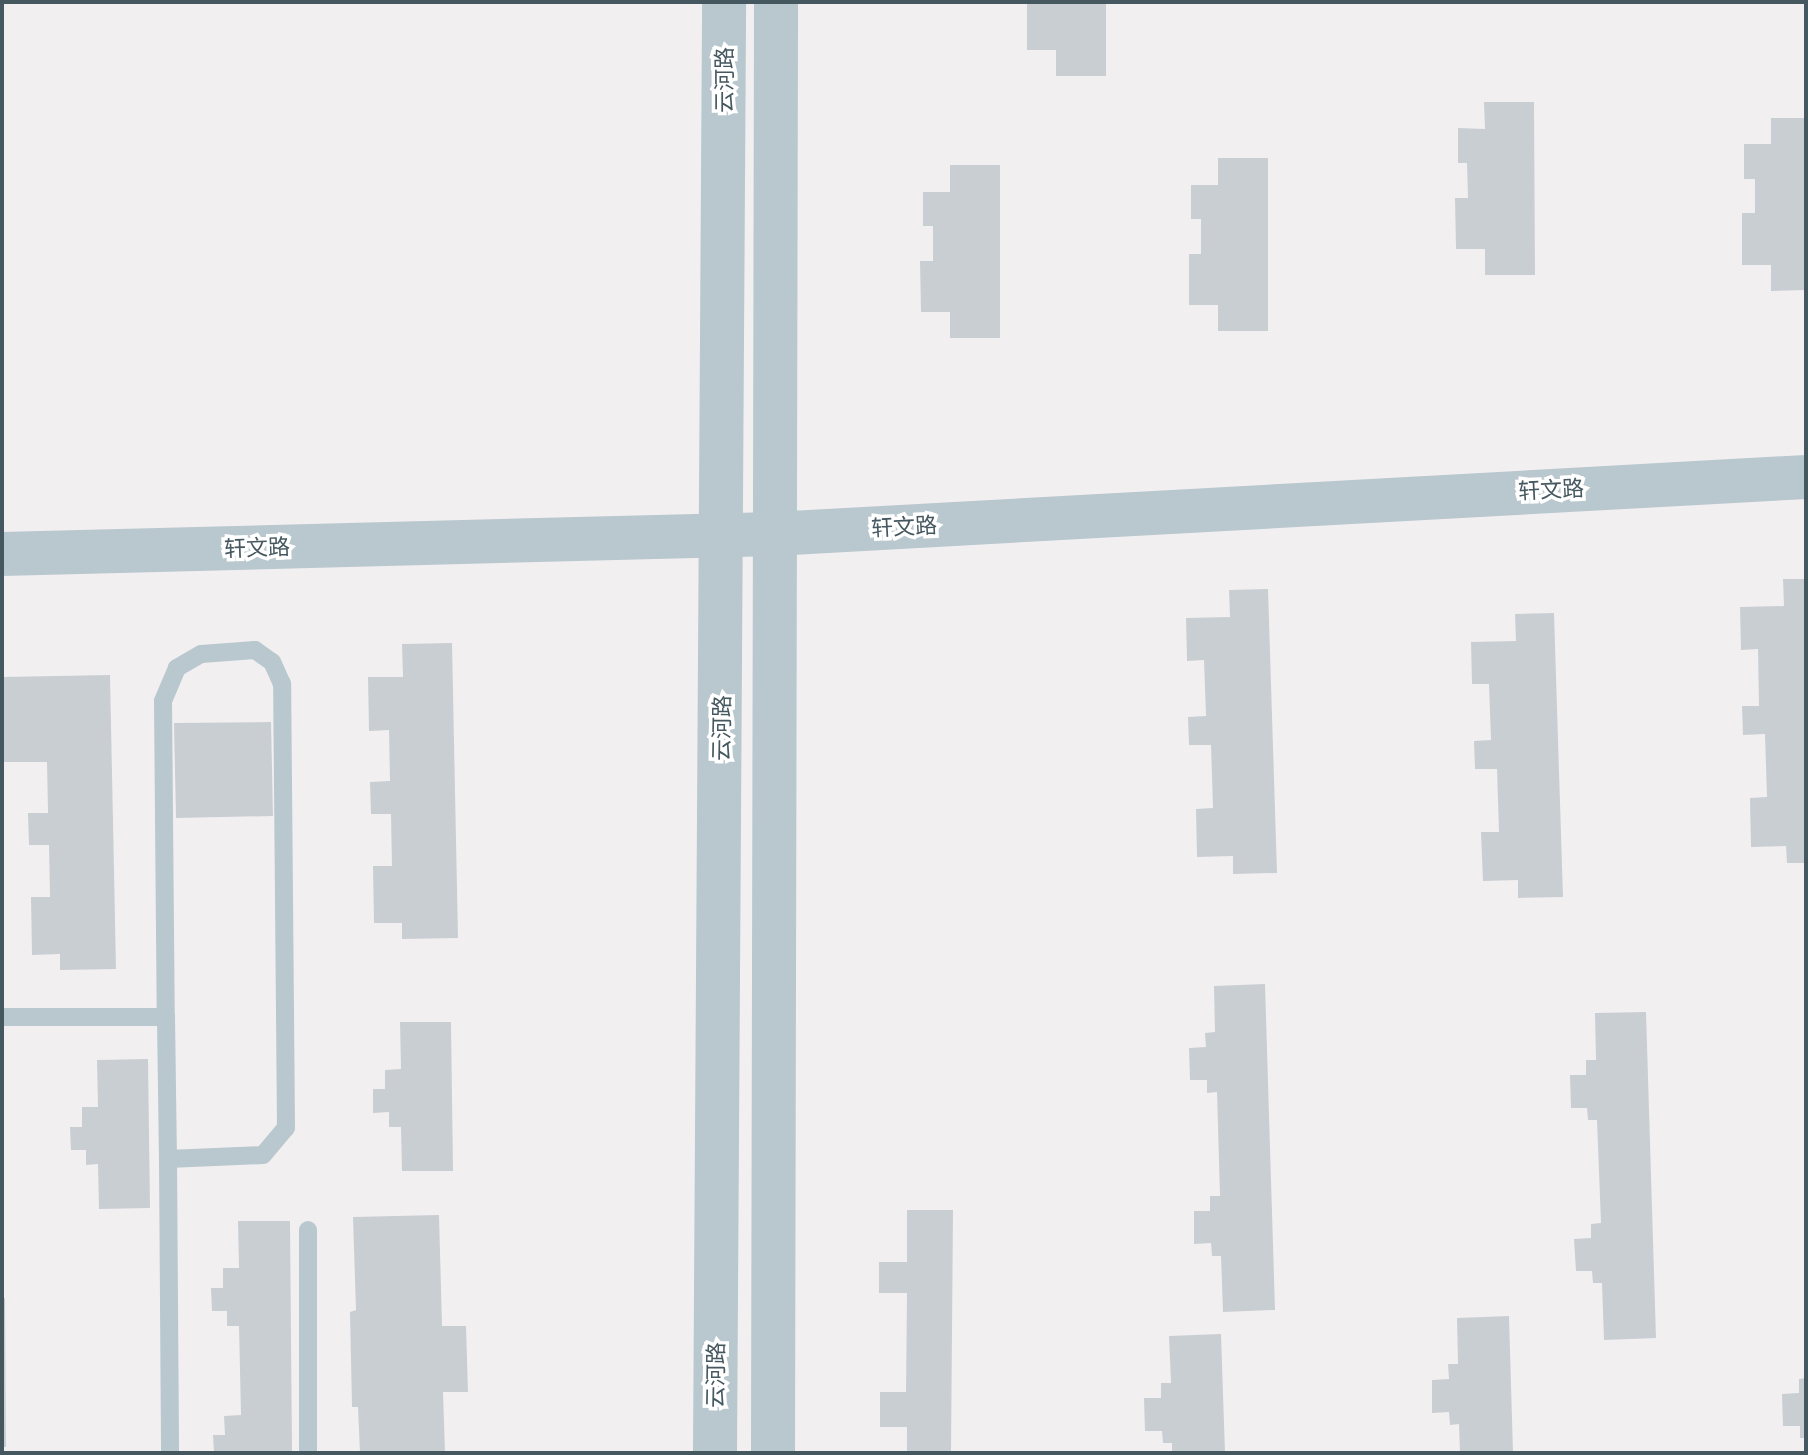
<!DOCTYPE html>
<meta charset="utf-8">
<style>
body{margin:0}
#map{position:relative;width:1808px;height:1455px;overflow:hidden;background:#f2eff0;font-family:Barlow,"Noto Sans SC",sans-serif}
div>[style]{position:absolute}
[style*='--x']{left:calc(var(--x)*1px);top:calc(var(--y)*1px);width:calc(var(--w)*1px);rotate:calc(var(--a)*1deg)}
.building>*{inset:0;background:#c9ced3}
.service>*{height:18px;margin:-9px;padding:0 9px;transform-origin:9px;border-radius:9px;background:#b9c7ce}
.tertiary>*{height:44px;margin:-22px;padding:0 22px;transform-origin:22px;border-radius:22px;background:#b9c7ce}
span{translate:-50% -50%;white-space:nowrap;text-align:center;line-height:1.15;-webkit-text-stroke:7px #fff;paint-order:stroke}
.street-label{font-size:22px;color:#45575f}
.frame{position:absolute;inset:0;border:4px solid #45575f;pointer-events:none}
</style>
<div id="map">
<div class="building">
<div style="clip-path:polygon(1027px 2px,1106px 2px,1106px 76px,1056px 76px,1056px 50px,1027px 50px)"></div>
<div style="clip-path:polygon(1484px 102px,1534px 102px,1535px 275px,1485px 275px,1485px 249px,1456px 249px,1455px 198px,1468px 198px,1467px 163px,1458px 163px,1458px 128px,1485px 129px)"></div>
<div style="clip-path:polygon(1771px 118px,1806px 118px,1806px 290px,1771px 291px,1771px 265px,1742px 265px,1742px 213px,1755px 213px,1755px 179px,1744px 179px,1744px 144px,1771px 144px)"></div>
<div style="clip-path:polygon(1218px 158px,1268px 158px,1268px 331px,1218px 331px,1218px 305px,1189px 305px,1189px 254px,1201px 254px,1201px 219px,1191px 219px,1191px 185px,1218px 185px)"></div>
<div style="clip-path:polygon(950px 165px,1000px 165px,1000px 338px,950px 338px,950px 312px,921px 312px,920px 261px,933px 261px,933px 226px,923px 226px,923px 192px,950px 192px)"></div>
<div style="clip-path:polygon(1783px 579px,1806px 579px,1806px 863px,1787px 863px,1786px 846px,1751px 847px,1750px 798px,1767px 797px,1765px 734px,1743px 735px,1742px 706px,1759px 706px,1758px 649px,1741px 650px,1740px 607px,1784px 606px)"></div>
<div style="clip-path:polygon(1268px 589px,1277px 873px,1233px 874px,1233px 856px,1197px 857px,1196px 809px,1213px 808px,1211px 745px,1189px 745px,1188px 717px,1206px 716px,1204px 660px,1187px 661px,1186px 618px,1230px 617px,1229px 590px)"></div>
<div style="clip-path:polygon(1554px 613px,1563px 897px,1518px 898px,1518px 880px,1483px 881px,1481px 832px,1499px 832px,1497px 769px,1475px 769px,1474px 741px,1491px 740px,1489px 684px,1472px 684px,1471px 642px,1516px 641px,1515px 614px)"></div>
<div style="clip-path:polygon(452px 643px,458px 938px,402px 939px,402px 923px,374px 923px,373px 866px,392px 866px,391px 814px,371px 814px,370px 782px,390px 781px,389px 730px,369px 731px,368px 677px,403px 677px,402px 644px)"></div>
<div style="clip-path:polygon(110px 675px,116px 969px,60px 970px,60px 954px,32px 955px,31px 897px,50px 897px,49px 845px,29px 845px,28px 813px,48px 813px,47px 762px,2px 762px,2px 677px)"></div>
<div style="clip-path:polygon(271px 722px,273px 816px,176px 818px,174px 723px)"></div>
<div style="clip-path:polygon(1265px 984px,1275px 1310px,1223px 1312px,1221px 1256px,1212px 1256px,1211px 1243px,1194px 1244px,1194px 1211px,1210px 1211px,1210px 1196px,1220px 1196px,1217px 1092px,1207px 1093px,1207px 1080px,1190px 1080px,1189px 1048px,1206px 1047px,1205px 1033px,1215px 1032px,1214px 986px)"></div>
<div style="clip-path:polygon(1646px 1012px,1656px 1338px,1604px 1340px,1602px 1283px,1593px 1283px,1592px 1271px,1576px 1271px,1574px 1239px,1591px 1238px,1591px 1224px,1601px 1223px,1597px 1120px,1588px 1120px,1587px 1108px,1571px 1108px,1570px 1075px,1586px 1075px,1586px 1060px,1596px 1060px,1595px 1013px)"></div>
<div style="clip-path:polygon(400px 1022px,451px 1022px,453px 1171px,402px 1171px,401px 1127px,389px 1127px,389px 1112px,373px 1113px,373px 1089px,385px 1089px,385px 1070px,401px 1069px)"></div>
<div style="clip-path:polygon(148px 1059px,150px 1208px,99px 1209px,98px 1164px,86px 1165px,86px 1150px,71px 1150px,70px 1127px,82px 1127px,82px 1107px,98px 1107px,97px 1060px)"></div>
<div style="clip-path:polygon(907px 1210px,953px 1210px,951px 1453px,907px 1453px,907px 1427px,880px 1427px,880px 1392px,906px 1392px,907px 1293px,879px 1293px,879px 1262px,907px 1262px)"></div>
<div style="clip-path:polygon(439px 1215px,442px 1326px,466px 1326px,468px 1392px,443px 1392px,445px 1453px,360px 1453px,358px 1407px,352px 1407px,350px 1312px,356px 1310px,353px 1217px)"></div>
<div style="clip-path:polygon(238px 1221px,290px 1221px,292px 1453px,214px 1453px,213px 1435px,225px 1435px,224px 1416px,241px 1415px,239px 1326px,227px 1326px,227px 1311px,212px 1311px,211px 1288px,223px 1288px,223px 1268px,239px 1268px)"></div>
<div style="clip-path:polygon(2px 1298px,5px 1298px,6px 1447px,2px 1447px)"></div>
<div style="clip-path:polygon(1509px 1316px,1513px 1453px,1460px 1453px,1459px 1424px,1450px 1425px,1449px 1412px,1432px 1413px,1432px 1380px,1449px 1379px,1448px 1364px,1458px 1364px,1457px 1318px)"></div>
<div style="clip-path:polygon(1221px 1334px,1225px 1453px,1172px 1453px,1172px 1443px,1163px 1443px,1162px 1431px,1145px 1431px,1144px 1398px,1161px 1398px,1161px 1383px,1171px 1383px,1169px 1336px)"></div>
<div style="clip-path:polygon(1806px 1378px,1806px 1438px,1800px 1438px,1800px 1426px,1783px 1426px,1782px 1394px,1799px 1393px,1799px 1379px)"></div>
</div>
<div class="service">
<div style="--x:2;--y:1017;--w:164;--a:0"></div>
<div style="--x:168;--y:1159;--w:95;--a:-2.4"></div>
<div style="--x:263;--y:1155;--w:35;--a:-50"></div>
<div style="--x:286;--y:1128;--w:444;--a:-90.5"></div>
<div style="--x:282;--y:684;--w:24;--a:-114"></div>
<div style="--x:272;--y:662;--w:21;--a:-145"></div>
<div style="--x:255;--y:650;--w:54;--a:175.8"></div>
<div style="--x:201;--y:654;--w:28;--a:150"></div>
<div style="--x:177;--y:668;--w:36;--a:113"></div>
<div style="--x:163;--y:701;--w:316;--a:89.5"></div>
<div style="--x:166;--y:1017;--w:142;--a:89.2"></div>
<div style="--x:168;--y:1159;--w:294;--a:89.6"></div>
<div style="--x:308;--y:1230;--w:223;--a:90"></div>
</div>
<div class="tertiary">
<div style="--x:2;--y:554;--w:771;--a:-1.49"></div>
<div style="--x:773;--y:534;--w:1035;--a:-3.16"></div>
<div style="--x:715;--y:1453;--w:1451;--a:-89.64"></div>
<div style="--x:773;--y:1453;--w:1451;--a:-89.88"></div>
</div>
<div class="street-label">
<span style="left:724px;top:80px;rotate:-90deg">云河路</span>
<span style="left:1551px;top:489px;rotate:-3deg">轩文路</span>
<span style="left:904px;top:526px;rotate:-3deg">轩文路</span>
<span style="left:257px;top:547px;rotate:-2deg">轩文路</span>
<span style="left:721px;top:728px;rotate:-89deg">云河路</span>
<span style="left:715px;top:1375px;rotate:-89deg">云河路</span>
</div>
<div class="frame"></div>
</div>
